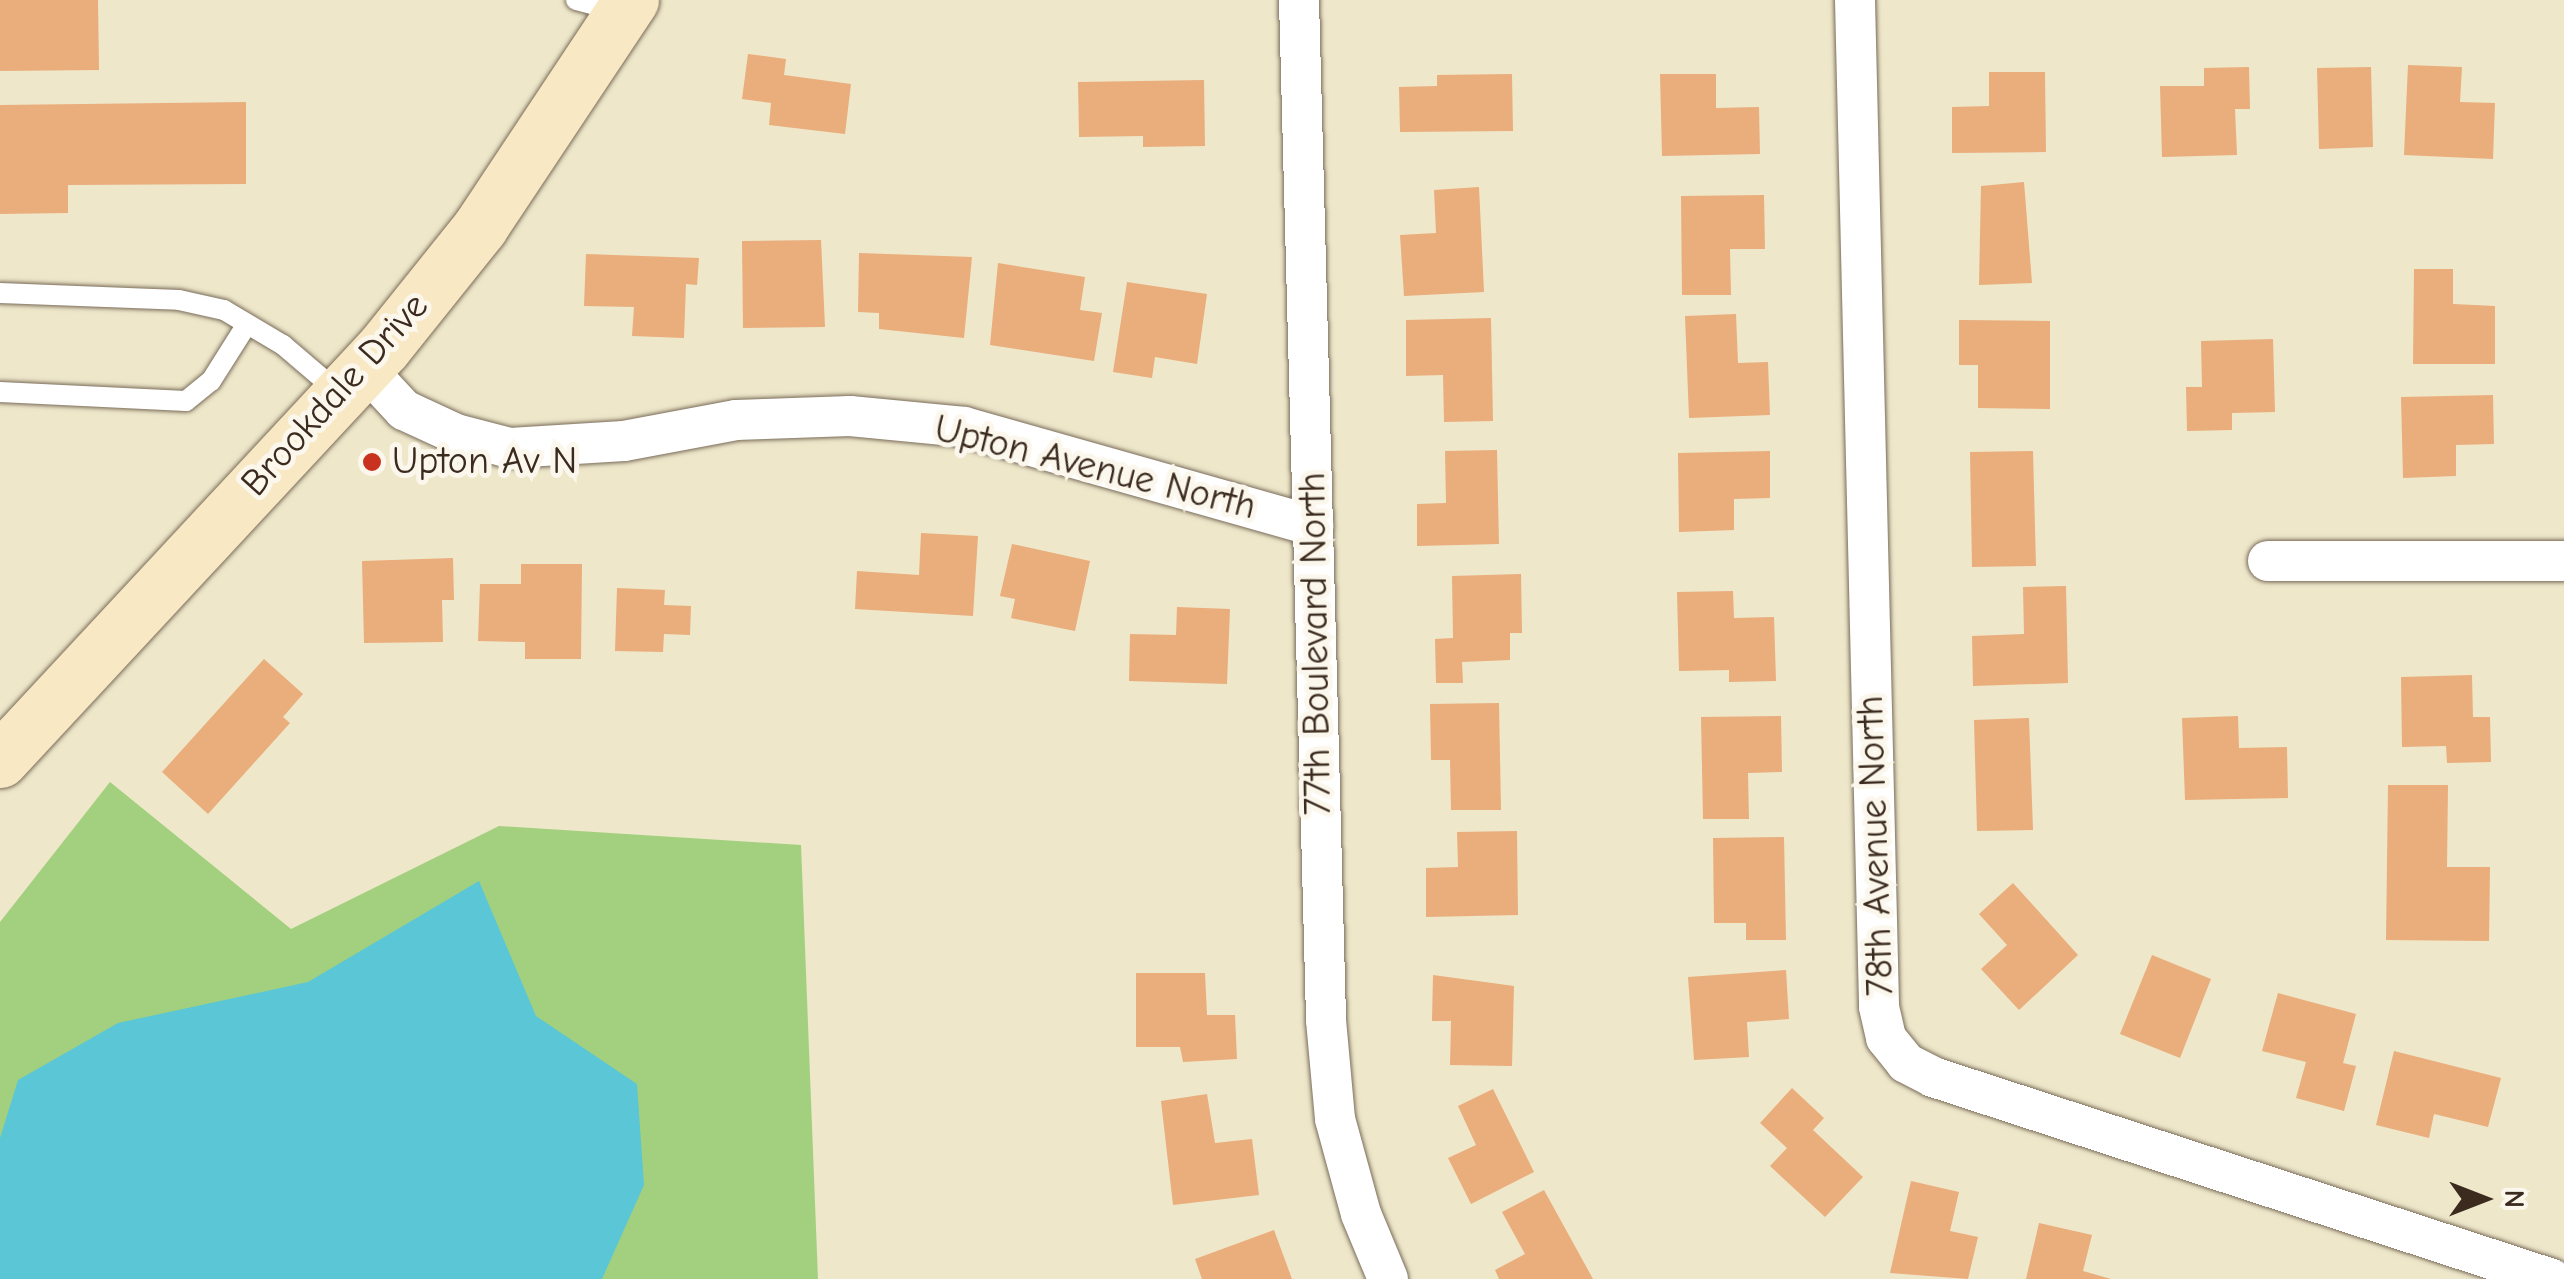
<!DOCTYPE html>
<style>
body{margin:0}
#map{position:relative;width:2564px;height:1279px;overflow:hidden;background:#eee7ca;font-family:"Comic Neue",sans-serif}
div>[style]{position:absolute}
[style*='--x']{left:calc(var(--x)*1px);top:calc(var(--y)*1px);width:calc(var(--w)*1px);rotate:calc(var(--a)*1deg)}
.green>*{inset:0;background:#a2d07e}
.water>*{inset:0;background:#5bc6d5}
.building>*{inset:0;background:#eaad7c}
.roads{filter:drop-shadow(0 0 2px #7a6c5a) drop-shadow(0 0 2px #7a6c5a)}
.lane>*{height:20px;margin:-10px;padding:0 10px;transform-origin:10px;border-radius:10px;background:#fff}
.street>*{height:40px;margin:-20px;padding:0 20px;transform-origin:20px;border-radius:20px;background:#fff}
.secondary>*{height:55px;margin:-27.5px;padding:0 27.5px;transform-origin:27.5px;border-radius:27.5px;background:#f8e8c3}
.dots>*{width:28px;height:28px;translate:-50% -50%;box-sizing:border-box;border:5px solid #fbf7ec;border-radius:50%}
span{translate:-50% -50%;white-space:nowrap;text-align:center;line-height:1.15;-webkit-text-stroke:10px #fbf7ec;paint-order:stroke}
.street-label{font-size:38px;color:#3b2a1e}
.poi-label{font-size:38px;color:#3b2a1e}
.left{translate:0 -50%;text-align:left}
.north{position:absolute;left:2434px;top:1149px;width:100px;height:100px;-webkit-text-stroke:8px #fbf7ec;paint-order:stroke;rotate:90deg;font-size:28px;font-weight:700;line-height:40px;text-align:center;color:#3b2a1e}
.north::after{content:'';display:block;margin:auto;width:35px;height:45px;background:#3b2a1e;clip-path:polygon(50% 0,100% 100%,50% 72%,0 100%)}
</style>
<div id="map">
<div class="green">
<div style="clip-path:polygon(110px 782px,291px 929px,499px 826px,801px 845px,818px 1279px,0 1279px,0 922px)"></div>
</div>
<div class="water">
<div style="clip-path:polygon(479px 881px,536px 1016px,637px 1084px,644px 1185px,602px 1279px,0 1279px,0 1138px,18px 1080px,118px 1023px,308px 982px)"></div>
</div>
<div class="building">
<div style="clip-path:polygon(0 0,98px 0,99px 70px,0 71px)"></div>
<div style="clip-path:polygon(748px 54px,786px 59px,784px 75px,851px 84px,845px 134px,769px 125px,771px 103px,742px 99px)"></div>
<div style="clip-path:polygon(2408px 65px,2462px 67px,2460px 102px,2495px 103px,2493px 159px,2404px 155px)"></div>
<div style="clip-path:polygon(2249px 67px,2250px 109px,2235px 109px,2237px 155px,2162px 157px,2160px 86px,2204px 86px,2204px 68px)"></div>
<div style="clip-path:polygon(2371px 67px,2373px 147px,2319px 149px,2317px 68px)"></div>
<div style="clip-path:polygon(1989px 72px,2045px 72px,2046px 152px,1952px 153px,1952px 107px,1989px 106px)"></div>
<div style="clip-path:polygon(1512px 74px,1513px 131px,1400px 132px,1399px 87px,1437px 86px,1437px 75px)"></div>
<div style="clip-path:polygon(1660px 74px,1716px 74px,1716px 108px,1759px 107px,1760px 154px,1662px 156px)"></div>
<div style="clip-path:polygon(1204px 80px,1205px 146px,1143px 147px,1143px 136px,1079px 137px,1078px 82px)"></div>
<div style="clip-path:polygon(246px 102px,246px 184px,68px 185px,68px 213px,0 214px,0 105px)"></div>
<div style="clip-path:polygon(2024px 182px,2032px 283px,1979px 285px,1981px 186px)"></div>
<div style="clip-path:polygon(1479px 187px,1484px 292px,1404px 296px,1400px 235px,1436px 233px,1434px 190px)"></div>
<div style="clip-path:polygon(1764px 195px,1765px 249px,1730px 249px,1731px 295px,1682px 295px,1681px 196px)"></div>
<div style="clip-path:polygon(821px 240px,825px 327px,743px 328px,742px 241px)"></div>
<div style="clip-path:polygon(859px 253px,972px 257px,964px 338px,879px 329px,879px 313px,858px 312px)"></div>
<div style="clip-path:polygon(586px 254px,699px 258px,697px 285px,686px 284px,684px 338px,632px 336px,634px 307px,584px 306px)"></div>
<div style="clip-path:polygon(998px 263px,1085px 277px,1080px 310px,1102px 313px,1094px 361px,990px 345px)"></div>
<div style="clip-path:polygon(2414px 269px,2453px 269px,2453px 304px,2495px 306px,2495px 364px,2413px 364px)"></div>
<div style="clip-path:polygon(1127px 282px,1207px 294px,1197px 364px,1155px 357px,1152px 378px,1113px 372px)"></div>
<div style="clip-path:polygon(1736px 314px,1738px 363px,1768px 362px,1770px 415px,1689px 418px,1685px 316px)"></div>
<div style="clip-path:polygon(1491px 318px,1493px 421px,1444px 422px,1443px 375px,1406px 376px,1406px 320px)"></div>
<div style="clip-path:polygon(1959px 320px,2050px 321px,2050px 409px,1978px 408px,1978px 365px,1959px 365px)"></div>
<div style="clip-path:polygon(2273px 339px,2275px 412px,2232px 413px,2232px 430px,2187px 431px,2186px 387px,2202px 387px,2201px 341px)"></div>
<div style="clip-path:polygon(2493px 395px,2494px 444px,2456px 445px,2456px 476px,2403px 478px,2401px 397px)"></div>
<div style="clip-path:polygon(1497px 450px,1499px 544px,1417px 546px,1417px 504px,1446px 503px,1445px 451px)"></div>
<div style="clip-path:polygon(1770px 451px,1770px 498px,1734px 499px,1734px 530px,1679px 532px,1678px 453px)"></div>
<div style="clip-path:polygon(2033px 451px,2036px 566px,1972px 567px,1970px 452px)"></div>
<div style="clip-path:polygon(921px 533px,978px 536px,973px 616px,855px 609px,857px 571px,919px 575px)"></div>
<div style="clip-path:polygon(1012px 544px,1090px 561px,1075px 631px,1011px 618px,1015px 599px,1000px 596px)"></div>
<div style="clip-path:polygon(453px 558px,454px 600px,442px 600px,443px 642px,364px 643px,362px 561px)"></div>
<div style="clip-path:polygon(521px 564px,582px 564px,581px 659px,525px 659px,525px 642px,478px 641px,480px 584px,521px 584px)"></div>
<div style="clip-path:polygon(1521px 574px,1522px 633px,1510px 633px,1510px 660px,1462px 662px,1463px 683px,1436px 683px,1435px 639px,1453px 638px,1452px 576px)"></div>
<div style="clip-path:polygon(2066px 586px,2068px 683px,1973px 686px,1972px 636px,2024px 634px,2023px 587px)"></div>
<div style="clip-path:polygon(617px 588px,665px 590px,664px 605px,691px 606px,690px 635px,664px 634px,663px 652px,615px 651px)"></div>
<div style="clip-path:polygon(1733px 591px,1734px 618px,1774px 617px,1776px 681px,1729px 682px,1729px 670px,1679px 671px,1677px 592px)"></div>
<div style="clip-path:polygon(1177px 607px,1230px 609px,1227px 684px,1129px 681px,1130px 634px,1176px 635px)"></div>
<div style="clip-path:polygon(264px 659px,303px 694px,283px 717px,290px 723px,208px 814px,162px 772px)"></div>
<div style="clip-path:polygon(2472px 675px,2473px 717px,2490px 717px,2491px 762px,2447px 763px,2446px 746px,2402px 747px,2401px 677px)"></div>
<div style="clip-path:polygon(1499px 703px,1501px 810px,1451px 810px,1450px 760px,1431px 760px,1430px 704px)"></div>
<div style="clip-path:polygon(1781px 716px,1782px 772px,1748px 773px,1749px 819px,1703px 819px,1701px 717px)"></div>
<div style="clip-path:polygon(2238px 716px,2239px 748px,2287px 747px,2288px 798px,2185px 800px,2182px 718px)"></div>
<div style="clip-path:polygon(2029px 718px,2033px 830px,1977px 831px,1974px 720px)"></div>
<div style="clip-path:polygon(2388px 785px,2448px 785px,2447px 867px,2490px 867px,2489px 941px,2386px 940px)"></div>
<div style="clip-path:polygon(1517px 831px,1518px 915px,1426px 917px,1426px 868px,1458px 867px,1457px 832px)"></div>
<div style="clip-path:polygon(1784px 837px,1786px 940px,1746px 940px,1746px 923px,1714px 923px,1713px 838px)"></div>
<div style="clip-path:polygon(2013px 883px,2078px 955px,2019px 1010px,1981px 969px,2007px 945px,1979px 914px)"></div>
<div style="clip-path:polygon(2152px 955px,2211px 979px,2180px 1058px,2120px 1034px)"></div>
<div style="clip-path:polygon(1786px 970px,1789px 1019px,1747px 1022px,1749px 1057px,1694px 1060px,1688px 977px)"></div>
<div style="clip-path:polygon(1136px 973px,1205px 973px,1207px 1015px,1235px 1015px,1237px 1059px,1183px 1062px,1180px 1047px,1136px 1047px)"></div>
<div style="clip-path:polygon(1433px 975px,1514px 986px,1512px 1066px,1450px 1065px,1451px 1021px,1432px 1021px)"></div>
<div style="clip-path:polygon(2278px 993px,2356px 1014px,2343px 1063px,2356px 1066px,2344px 1111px,2296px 1098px,2306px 1062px,2262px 1051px)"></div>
<div style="clip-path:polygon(2394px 1051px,2501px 1078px,2488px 1127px,2434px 1114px,2429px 1138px,2376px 1125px)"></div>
<div style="clip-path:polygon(1792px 1088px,1824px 1118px,1813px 1130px,1863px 1177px,1825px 1217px,1770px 1166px,1787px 1148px,1760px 1123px)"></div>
<div style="clip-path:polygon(1493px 1089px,1534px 1172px,1471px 1204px,1448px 1158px,1476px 1145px,1458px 1106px)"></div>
<div style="clip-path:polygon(1207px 1094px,1215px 1143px,1252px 1139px,1259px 1195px,1173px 1205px,1161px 1101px)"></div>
<div style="clip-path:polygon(1911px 1181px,1959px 1192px,1950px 1231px,1978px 1237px,1968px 1279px,1890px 1273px)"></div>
<div style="clip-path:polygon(1544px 1190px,1593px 1279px,1499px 1279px,1495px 1270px,1525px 1254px,1502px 1212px)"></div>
<div style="clip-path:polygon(2039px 1223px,2092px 1235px,2083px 1271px,2111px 1279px,2026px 1279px)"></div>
<div style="clip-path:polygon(1274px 1230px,1292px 1279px,1202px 1279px,1195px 1259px)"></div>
</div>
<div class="roads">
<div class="lane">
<div style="--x:576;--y:0;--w:47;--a:14.9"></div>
<div style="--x:0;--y:293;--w:179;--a:2.2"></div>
<div style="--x:179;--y:300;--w:46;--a:12.5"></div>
<div style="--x:224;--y:310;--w:69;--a:30.7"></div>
<div style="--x:283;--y:345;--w:72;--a:40.5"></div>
<div style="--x:0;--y:392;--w:186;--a:2.8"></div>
<div style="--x:186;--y:401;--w:32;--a:-39"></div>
<div style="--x:211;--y:381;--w:67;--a:-57.7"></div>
</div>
<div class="street">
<div style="--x:1299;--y:0;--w:1020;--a:88.48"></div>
<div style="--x:1326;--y:1020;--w:99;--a:84.8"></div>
<div style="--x:1335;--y:1119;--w:98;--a:74.7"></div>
<div style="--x:1361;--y:1214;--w:70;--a:67.4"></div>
<div style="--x:1855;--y:0;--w:1007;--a:88.63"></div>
<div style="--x:1879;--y:1007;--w:32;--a:77"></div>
<div style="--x:1886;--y:1038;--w:32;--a:51"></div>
<div style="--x:1906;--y:1063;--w:30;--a:27"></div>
<div style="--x:1933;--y:1077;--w:651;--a:18.07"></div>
<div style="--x:364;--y:367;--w:59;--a:47.1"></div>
<div style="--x:404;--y:410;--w:57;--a:24.8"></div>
<div style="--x:456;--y:434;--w:56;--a:14.5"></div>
<div style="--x:510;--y:448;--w:114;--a:-3.5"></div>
<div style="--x:624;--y:441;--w:114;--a:-10.6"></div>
<div style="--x:736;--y:420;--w:114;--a:-2"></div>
<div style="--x:850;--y:416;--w:115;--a:5.5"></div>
<div style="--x:964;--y:427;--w:363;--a:15.8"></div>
<div style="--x:2268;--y:561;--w:296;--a:0"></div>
</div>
<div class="secondary">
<div style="--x:0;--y:760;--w:564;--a:-47.08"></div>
<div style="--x:384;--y:347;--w:154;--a:-51.3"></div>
<div style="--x:480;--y:227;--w:273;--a:-56.4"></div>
</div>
</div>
<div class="dots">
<div style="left:372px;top:462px;background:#c8321e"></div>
</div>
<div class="street-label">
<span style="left:335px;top:395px;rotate:-48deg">Brookdale Drive</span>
<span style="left:1095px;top:468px;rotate:14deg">Upton Avenue North</span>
<span style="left:1316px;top:644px;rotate:-91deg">77th Boulevard North</span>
<span style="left:1876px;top:846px;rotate:-92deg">78th Avenue North</span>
</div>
<div class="poi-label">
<span class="left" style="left:392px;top:462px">Upton Av N</span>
</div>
<div class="north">N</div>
</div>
